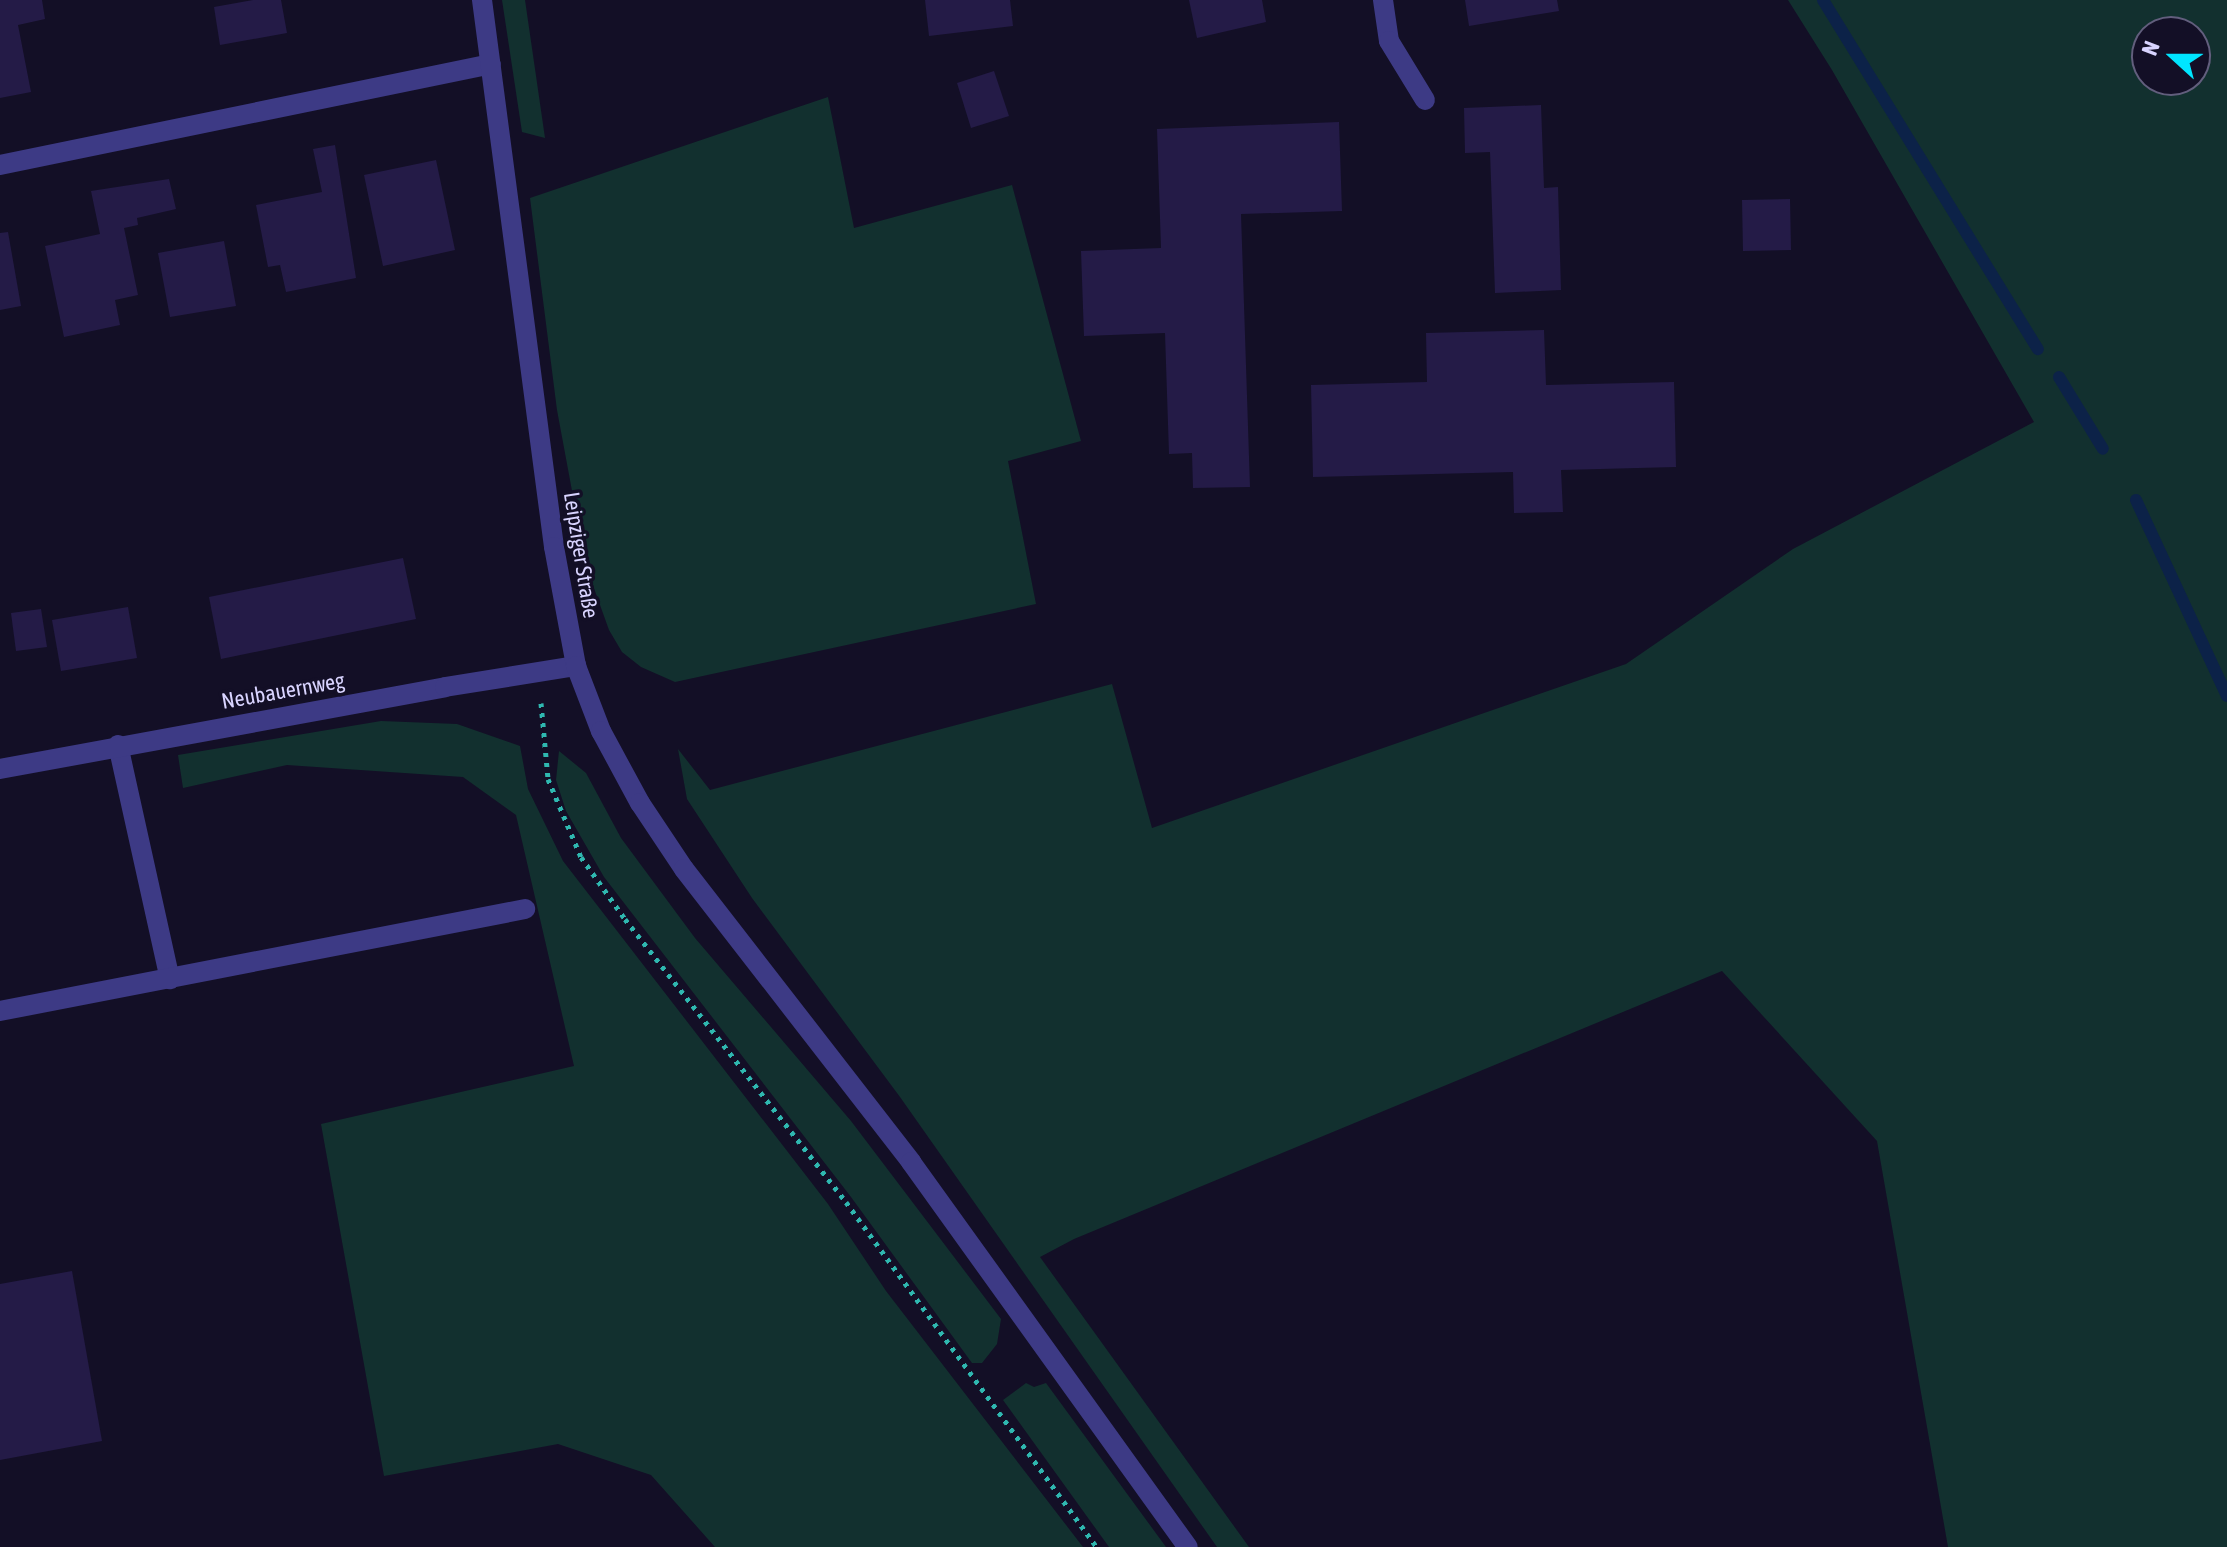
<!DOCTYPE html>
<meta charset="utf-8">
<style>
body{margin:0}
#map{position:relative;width:2227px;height:1547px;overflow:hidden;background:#130f26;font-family:"Asap Condensed",sans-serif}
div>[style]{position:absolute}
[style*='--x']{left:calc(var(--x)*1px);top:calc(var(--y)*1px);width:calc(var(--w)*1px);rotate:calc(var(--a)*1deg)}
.green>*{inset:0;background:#12302f}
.stream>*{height:12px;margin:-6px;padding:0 6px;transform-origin:6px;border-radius:6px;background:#0c2248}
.building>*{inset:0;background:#241b47}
.path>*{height:5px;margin-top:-2.5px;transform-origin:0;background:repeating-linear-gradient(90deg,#2fb8b0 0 4px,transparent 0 10px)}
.service>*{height:20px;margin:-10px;padding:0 10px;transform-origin:10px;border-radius:10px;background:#3d3a85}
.minor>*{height:20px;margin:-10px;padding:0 10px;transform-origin:10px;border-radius:10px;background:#3d3a85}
.tertiary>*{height:20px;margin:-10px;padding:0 10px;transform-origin:10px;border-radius:10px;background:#3d3a85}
span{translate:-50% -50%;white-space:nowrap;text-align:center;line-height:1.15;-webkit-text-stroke:7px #130f26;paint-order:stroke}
.street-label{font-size:22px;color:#d9d4ff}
.north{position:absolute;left:2131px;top:16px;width:80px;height:80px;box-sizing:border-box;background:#130f26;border:2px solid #625e7d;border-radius:50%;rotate:291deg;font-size:22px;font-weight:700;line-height:32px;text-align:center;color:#d9d4ff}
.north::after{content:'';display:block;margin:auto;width:28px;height:36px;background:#00e5ff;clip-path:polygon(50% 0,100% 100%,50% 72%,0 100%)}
</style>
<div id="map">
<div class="green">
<div style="clip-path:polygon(502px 0,525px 0,545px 138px,522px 132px)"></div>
<div style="clip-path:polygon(evenodd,1788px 0,2227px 0,2227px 1547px,1948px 1547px,1877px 1141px,1722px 971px,1074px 1239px,1040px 1257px,1249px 1547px,1217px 1547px,900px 1097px,752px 898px,687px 799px,678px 749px,710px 790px,1112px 684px,1152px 828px,1626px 664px,1793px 549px,2034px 422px,1832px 70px,1788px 0,2147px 32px,2195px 32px,2195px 80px,2147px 80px,2147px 32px)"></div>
<div style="clip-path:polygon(828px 97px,854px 228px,1012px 185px,1081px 441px,1008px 461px,1036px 604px,675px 682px,641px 667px,622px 652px,609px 630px,586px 566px,557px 410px,530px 198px)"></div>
<div style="clip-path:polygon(381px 721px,457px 724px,520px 746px,528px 789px,563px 861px,828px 1204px,886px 1291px,1083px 1547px,715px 1547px,651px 1475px,558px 1444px,384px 1476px,321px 1124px,574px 1066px,516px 815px,463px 777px,287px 765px,183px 788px,178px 755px)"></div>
<div style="clip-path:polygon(559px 751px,586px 773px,621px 838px,695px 938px,851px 1121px,1001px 1319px,997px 1344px,982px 1363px,972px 1363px,851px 1197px,604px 877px,566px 811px,556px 780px)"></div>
<div style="clip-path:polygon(1026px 1383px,1034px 1387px,1046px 1383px,1166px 1547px,1109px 1547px,1003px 1400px)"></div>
</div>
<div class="stream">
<div style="--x:1823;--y:0;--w:410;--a:58.4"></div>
<div style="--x:2059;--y:377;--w:84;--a:58.6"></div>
<div style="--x:2136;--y:500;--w:216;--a:65.1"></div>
</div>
<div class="building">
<div style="clip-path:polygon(0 0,42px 0,45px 19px,18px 25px,31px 92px,0 98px)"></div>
<div style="clip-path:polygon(253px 0,281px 0,287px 33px,220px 45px,214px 7px)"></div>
<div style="clip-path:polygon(925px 0,1010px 0,1013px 26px,929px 36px)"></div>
<div style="clip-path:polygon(1189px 0,1262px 0,1266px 22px,1197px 38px)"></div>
<div style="clip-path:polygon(1465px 0,1557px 0,1559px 11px,1469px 26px)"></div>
<div style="clip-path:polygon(994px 71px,1009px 116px,971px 128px,957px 83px)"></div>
<div style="clip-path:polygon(1541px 105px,1544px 188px,1558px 187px,1561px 290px,1495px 293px,1490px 152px,1465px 153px,1464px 108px)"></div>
<div style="clip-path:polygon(1339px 122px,1342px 211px,1241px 214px,1250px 487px,1193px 488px,1192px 453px,1169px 454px,1165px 333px,1084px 336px,1081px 251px,1161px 248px,1157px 129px)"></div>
<div style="clip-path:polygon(335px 145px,356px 278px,286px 292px,280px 265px,268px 267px,256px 205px,322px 192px,313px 149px)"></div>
<div style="clip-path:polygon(436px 160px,455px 250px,383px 266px,364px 175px)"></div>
<div style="clip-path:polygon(169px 179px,176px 209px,137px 218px,138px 225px,124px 228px,138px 295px,115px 300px,120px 325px,64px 337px,45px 246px,100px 234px,91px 191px)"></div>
<div style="clip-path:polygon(1790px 199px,1791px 250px,1743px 251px,1742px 200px)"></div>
<div style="clip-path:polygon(8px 232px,21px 306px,0 310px,0 233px)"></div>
<div style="clip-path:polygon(224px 241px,236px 306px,170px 317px,158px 253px)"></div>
<div style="clip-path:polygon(1544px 330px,1546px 385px,1674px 382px,1676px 467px,1561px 470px,1563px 512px,1514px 513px,1513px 472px,1313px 477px,1311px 385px,1427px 382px,1426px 333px)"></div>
<div style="clip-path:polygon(403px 558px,416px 619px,221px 659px,209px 597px)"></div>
<div style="clip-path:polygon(128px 607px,137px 658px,61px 671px,52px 620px)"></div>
<div style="clip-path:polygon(41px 609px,47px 647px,16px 651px,11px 613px)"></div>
<div style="clip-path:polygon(72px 1271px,102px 1441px,0 1460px,0 1284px)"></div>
</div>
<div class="path">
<div style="--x:541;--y:703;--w:76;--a:84.7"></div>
<div style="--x:548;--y:779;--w:85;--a:67.1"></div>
<div style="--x:581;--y:857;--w:76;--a:54.6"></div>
<div style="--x:625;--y:919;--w:359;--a:52"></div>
<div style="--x:846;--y:1202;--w:427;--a:54"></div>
</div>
<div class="service">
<div style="--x:1383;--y:0;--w:41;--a:81.7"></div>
<div style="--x:1389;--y:41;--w:69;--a:58.6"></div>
<div style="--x:118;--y:745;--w:240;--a:77.5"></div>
<div style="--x:0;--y:1011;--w:535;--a:-10.99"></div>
</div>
<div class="minor">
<div style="--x:0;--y:165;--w:501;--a:-11.62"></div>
<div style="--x:0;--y:769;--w:452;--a:-10.4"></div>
<div style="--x:445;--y:687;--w:133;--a:-9.1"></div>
</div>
<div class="tertiary">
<div style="--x:482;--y:0;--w:552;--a:82.5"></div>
<div style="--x:554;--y:547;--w:121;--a:79.5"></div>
<div style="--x:576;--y:666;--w:70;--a:69"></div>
<div style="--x:601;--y:731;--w:82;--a:61.6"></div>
<div style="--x:640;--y:803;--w:79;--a:56.3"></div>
<div style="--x:684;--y:869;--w:371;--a:52.2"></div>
<div style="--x:911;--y:1162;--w:474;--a:54.3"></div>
</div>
<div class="street-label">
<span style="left:581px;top:555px;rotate:81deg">Leipziger Straße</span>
<span style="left:283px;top:691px;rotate:-10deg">Neubauernweg</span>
</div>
<div class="north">N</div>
</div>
